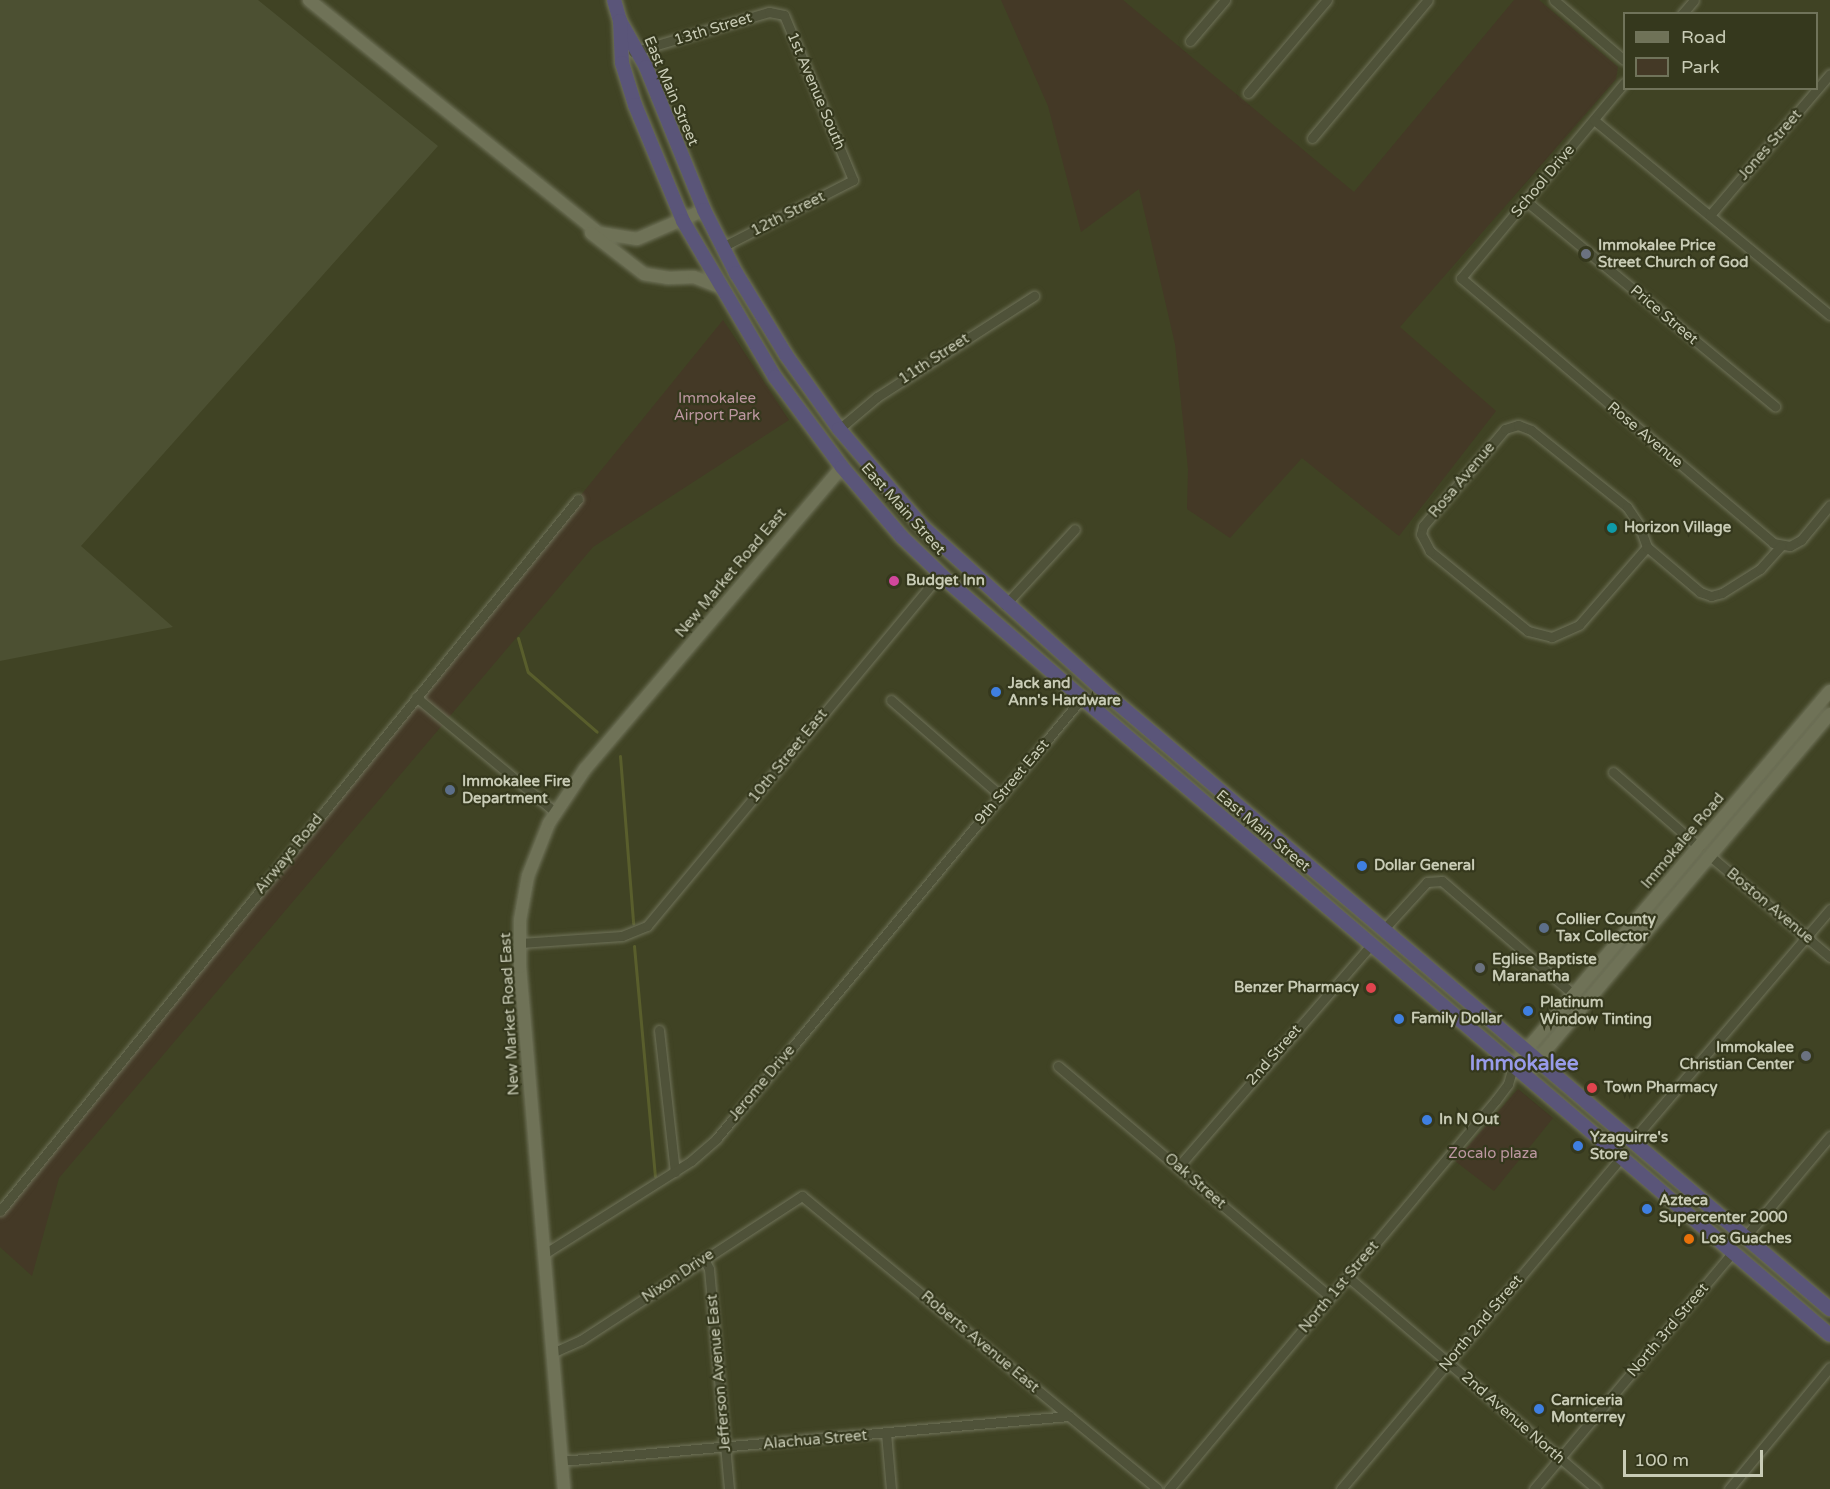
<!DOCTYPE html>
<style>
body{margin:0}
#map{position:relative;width:1830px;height:1489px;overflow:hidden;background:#404324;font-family:"Varela Round",sans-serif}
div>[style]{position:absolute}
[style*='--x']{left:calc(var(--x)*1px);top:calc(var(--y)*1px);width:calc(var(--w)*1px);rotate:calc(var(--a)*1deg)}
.airport>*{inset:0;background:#4c5032}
.green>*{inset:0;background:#443926}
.stream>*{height:3px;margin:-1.5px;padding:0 1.5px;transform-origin:1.5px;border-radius:1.5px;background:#595e2c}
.roads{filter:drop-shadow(0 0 2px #70735a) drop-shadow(0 0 2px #70735a)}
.minor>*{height:9px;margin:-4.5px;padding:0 4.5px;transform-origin:4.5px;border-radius:4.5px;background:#4f5239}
.major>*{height:12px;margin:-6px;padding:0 6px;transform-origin:6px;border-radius:6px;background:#6f7257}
.highway>*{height:14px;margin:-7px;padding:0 7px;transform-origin:7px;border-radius:7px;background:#5a5579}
.dots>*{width:16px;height:16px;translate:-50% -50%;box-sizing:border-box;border:3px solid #35381d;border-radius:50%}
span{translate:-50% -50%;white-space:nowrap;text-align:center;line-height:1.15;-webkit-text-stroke:4.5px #35381d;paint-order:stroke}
.street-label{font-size:15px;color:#c9ccb6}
.poi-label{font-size:15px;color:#c9ccb6;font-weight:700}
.left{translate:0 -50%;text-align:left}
.right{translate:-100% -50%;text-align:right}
.park-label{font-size:15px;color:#bc97a0}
.district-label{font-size:21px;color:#989be9;font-weight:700}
.legend{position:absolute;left:1623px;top:12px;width:195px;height:78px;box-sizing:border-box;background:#35381d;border:2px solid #70735a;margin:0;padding:8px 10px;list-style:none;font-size:18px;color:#c9ccb6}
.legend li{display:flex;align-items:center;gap:12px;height:30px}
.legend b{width:30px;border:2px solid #70735a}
.scale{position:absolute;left:1623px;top:1450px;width:140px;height:27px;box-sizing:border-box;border:3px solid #c9ccb6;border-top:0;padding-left:8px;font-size:18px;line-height:21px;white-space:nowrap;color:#c9ccb6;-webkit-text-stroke:4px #35381d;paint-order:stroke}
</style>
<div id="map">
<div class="airport">
<div style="clip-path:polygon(0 0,258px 0,438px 146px,81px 546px,173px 627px,0 661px)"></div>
</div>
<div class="green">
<div style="clip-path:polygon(1001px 0,1123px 0,1354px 192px,1514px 0,1539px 0,1618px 67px,1616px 79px,1400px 327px,1496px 411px,1399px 536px,1302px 458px,1230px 538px,1187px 509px,1188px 469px,1175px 344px,1139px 189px,1081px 232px,1048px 106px)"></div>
<div style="clip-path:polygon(723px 320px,789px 420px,593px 547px,59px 1178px,32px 1276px,0 1247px,0 1211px)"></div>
<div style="clip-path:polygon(1518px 1089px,1553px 1118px,1494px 1191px,1455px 1161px)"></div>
</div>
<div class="stream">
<div style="--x:518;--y:638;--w:35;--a:74"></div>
<div style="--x:528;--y:672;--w:91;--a:41"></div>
<div style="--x:620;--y:756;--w:168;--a:85.5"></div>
<div style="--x:634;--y:946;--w:231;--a:84.8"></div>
</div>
<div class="roads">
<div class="minor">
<div style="--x:1554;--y:0;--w:92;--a:40.6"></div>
<div style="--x:1682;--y:14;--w:18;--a:-49"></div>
<div style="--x:1190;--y:41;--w:54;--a:-49.5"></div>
<div style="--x:633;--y:52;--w:142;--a:-16.4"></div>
<div style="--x:769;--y:12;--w:15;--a:11"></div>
<div style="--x:784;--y:15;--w:179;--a:67.3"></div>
<div style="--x:853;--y:180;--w:147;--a:152.9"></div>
<div style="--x:1624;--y:83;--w:254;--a:129.9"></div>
<div style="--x:1461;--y:278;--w:409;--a:40.3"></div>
<div style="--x:1773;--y:543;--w:17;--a:10"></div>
<div style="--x:1790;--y:546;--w:13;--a:-29"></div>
<div style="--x:1801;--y:540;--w:45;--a:-50.4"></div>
<div style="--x:1248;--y:93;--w:122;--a:-49.7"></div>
<div style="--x:1594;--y:120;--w:306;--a:39.6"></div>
<div style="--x:1312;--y:138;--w:180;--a:-50"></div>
<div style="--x:1526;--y:201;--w:323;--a:39.5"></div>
<div style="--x:1710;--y:215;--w:185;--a:-49.6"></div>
<div style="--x:839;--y:429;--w:50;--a:-40.1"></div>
<div style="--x:877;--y:397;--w:187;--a:-32.8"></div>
<div style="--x:1647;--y:547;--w:103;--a:131.1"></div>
<div style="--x:1579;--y:625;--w:30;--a:156"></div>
<div style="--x:1552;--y:637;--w:25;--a:-166"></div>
<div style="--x:1528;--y:631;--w:127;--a:-140.8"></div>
<div style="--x:1430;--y:551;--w:19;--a:-118"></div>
<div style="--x:1421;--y:534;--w:8;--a:-76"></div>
<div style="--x:1423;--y:526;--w:127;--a:-49.8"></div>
<div style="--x:1505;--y:429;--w:14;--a:-17"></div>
<div style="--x:1518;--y:425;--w:14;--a:21"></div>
<div style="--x:1531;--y:430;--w:123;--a:38.7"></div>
<div style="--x:1627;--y:507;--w:22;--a:56"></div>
<div style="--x:1639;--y:525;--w:23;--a:70"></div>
<div style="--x:1647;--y:547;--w:70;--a:40.3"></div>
<div style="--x:1700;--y:592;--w:12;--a:20"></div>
<div style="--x:1711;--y:596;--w:11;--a:-15"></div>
<div style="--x:1722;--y:593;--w:45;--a:-32.3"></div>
<div style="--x:1760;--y:569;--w:31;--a:-48"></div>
<div style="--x:1005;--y:605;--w:103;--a:-47.4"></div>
<div style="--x:416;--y:697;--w:180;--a:39.6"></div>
<div style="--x:891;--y:700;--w:146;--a:41.1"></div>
<div style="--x:1613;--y:772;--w:114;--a:41.1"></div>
<div style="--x:1710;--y:856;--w:157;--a:40.1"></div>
<div style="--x:1383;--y:930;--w:65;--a:-47.5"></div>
<div style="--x:1427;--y:882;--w:15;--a:-4"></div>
<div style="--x:1442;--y:881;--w:174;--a:40.8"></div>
<div style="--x:520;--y:943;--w:102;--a:-3.9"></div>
<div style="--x:622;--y:936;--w:27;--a:-22"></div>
<div style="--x:647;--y:926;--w:458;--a:-50.2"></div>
<div style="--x:659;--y:1030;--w:143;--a:83.6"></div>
<div style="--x:1058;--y:1066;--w:357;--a:40.3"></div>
<div style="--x:1632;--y:1141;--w:305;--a:-49.5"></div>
<div style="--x:1178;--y:1167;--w:294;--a:-49"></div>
<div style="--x:0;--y:1211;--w:917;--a:-50.93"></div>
<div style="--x:1745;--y:1237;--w:132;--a:-49.9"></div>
<div style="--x:544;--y:1254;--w:174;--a:-32.3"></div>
<div style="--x:691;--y:1161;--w:35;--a:-41"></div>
<div style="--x:717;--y:1138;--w:572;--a:-50.32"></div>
<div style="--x:704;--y:1259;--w:11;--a:63"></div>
<div style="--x:709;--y:1269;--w:221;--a:84.8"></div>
<div style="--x:1348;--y:1277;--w:326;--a:40.5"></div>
<div style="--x:552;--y:1353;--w:32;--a:-24"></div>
<div style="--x:581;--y:1340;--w:264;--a:-33.1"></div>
<div style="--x:802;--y:1196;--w:460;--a:39.5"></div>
<div style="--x:886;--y:1433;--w:56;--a:84.9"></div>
<div style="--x:561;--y:1461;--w:510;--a:-5.06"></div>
<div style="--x:1169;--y:1489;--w:508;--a:-49.95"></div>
<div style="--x:1496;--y:1100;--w:20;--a:-53"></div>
<div style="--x:1508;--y:1084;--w:19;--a:-74"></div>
<div style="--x:1341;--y:1489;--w:434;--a:-49.8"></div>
<div style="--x:1534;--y:1489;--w:308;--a:-50"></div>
<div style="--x:1729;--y:1489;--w:158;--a:-50.4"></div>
</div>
<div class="major">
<div style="--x:309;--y:0;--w:372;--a:38.8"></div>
<div style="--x:599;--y:233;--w:38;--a:9"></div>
<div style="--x:637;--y:239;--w:73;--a:-23.4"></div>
<div style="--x:591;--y:233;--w:67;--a:37.7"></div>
<div style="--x:644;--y:274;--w:24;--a:9"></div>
<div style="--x:668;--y:278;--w:26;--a:-2"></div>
<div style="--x:694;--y:277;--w:28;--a:21"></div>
<div style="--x:1513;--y:1066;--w:491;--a:-49.8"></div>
<div style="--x:1524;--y:1076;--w:474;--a:-49.8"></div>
<div style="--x:564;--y:1489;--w:524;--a:-94.82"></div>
<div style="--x:520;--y:967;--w:47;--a:-90"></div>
<div style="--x:520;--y:920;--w:45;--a:-79.7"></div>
<div style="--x:528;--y:876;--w:57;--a:-68.4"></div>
<div style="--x:549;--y:823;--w:65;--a:-56.3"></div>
<div style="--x:585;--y:769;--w:397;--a:-49.6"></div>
</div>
<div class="highway">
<div style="--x:614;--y:0;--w:22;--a:74"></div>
<div style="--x:620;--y:21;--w:53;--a:60.5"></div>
<div style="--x:646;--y:67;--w:154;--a:67.9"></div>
<div style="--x:704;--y:210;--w:71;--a:63.1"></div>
<div style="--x:736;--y:273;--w:96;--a:58.6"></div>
<div style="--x:786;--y:355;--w:91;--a:54.4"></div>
<div style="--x:839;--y:429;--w:130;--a:49.4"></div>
<div style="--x:924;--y:528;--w:258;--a:42.2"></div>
<div style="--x:1115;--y:701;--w:939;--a:40.38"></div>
<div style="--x:620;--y:21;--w:42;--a:87.3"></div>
<div style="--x:622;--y:63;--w:44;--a:72.8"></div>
<div style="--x:635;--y:105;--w:126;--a:67.5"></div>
<div style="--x:683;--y:221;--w:181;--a:59.5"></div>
<div style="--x:775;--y:377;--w:112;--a:53.3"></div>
<div style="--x:842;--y:467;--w:92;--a:49.4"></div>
<div style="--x:902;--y:537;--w:69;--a:43.8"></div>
<div style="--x:952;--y:585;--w:172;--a:41"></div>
<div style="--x:1082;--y:698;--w:982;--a:40.42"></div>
</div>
</div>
<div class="dots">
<div style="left:1586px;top:254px;background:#6b7280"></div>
<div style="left:1612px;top:528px;background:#0f9aa8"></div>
<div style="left:894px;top:581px;background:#d1479c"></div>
<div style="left:996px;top:692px;background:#3f7fe0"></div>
<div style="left:450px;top:790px;background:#5c6f8a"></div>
<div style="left:1362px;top:866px;background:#3f7fe0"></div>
<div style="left:1544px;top:928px;background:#5c6f8a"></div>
<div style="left:1480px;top:968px;background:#6b7280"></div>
<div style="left:1371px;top:988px;background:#e0444e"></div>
<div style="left:1528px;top:1011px;background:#3f7fe0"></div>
<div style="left:1399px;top:1019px;background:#3f7fe0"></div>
<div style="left:1806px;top:1056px;background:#6b7280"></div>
<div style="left:1592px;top:1088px;background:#e0444e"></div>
<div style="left:1427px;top:1120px;background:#3f7fe0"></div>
<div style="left:1578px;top:1146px;background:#3f7fe0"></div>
<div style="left:1647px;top:1209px;background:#3f7fe0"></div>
<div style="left:1689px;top:1239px;background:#e8710a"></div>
<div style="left:1539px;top:1409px;background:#3f7fe0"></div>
</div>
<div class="street-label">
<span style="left:713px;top:29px;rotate:-17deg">13th Street</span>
<span style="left:671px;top:91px;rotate:67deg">East Main Street</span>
<span style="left:816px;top:91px;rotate:67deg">1st Avenue South</span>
<span style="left:1770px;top:145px;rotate:-49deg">Jones Street</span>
<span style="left:1543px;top:181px;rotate:-50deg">School Drive</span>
<span style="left:788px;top:214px;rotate:-27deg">12th Street</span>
<span style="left:1664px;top:315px;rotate:40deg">Price Street</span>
<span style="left:934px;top:359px;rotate:-33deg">11th Street</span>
<span style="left:1645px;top:435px;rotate:40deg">Rose Avenue</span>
<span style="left:1462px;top:480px;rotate:-50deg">Rosa Avenue</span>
<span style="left:903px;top:509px;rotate:48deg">East Main Street</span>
<span style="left:731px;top:573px;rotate:-50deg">New Market Road East</span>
<span style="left:788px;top:756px;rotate:-51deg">10th Street East</span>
<span style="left:1012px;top:782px;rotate:-50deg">9th Street East</span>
<span style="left:1263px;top:831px;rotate:40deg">East Main Street</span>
<span style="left:1683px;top:841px;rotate:-50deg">Immokalee Road</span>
<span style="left:289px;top:854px;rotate:-51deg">Airways Road</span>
<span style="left:1770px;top:906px;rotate:40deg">Boston Avenue</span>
<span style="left:510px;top:1014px;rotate:-93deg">New Market Road East</span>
<span style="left:1274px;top:1055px;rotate:-49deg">2nd Street</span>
<span style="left:762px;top:1083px;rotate:-50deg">Jerome Drive</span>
<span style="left:1195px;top:1181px;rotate:41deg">Oak Street</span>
<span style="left:678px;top:1276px;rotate:-34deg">Nixon Drive</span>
<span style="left:1339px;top:1287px;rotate:-50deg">North 1st Street</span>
<span style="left:1481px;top:1323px;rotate:-50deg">North 2nd Street</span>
<span style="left:1668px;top:1330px;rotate:-50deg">North 3rd Street</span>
<span style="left:980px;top:1342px;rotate:40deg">Roberts Avenue East</span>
<span style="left:719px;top:1373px;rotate:-95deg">Jefferson Avenue East</span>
<span style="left:1513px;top:1418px;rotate:41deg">2nd Avenue North</span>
<span style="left:815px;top:1440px;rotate:-5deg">Alachua Street</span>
</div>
<div class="poi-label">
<span class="left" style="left:1598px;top:254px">Immokalee Price<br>Street Church of God</span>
<span class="left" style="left:1624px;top:528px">Horizon Village</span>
<span class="left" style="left:906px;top:581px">Budget Inn</span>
<span class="left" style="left:1008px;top:692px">Jack and<br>Ann's Hardware</span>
<span class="left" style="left:462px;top:790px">Immokalee Fire<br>Department</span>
<span class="left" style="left:1374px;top:866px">Dollar General</span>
<span class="left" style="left:1556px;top:928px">Collier County<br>Tax Collector</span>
<span class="left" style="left:1492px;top:968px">Eglise Baptiste<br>Maranatha</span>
<span class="right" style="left:1359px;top:988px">Benzer Pharmacy</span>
<span class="left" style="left:1540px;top:1011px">Platinum<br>Window Tinting</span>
<span class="left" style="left:1411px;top:1019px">Family Dollar</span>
<span class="right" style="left:1794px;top:1056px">Immokalee<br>Christian Center</span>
<span class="left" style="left:1604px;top:1088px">Town Pharmacy</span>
<span class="left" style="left:1439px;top:1120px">In N Out</span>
<span class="left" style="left:1590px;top:1146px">Yzaguirre's<br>Store</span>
<span class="left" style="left:1659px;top:1209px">Azteca<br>Supercenter 2000</span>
<span class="left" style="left:1701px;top:1239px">Los Guaches</span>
<span class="left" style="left:1551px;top:1409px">Carniceria<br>Monterrey</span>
</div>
<div class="park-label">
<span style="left:717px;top:407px">Immokalee<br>Airport Park</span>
<span style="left:1493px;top:1154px">Zocalo plaza</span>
</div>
<div class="district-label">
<span style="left:1524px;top:1064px">Immokalee</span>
</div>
<ul class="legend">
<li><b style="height:8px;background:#6f7257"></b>Road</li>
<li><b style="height:16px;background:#443926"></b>Park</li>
</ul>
<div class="scale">100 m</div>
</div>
